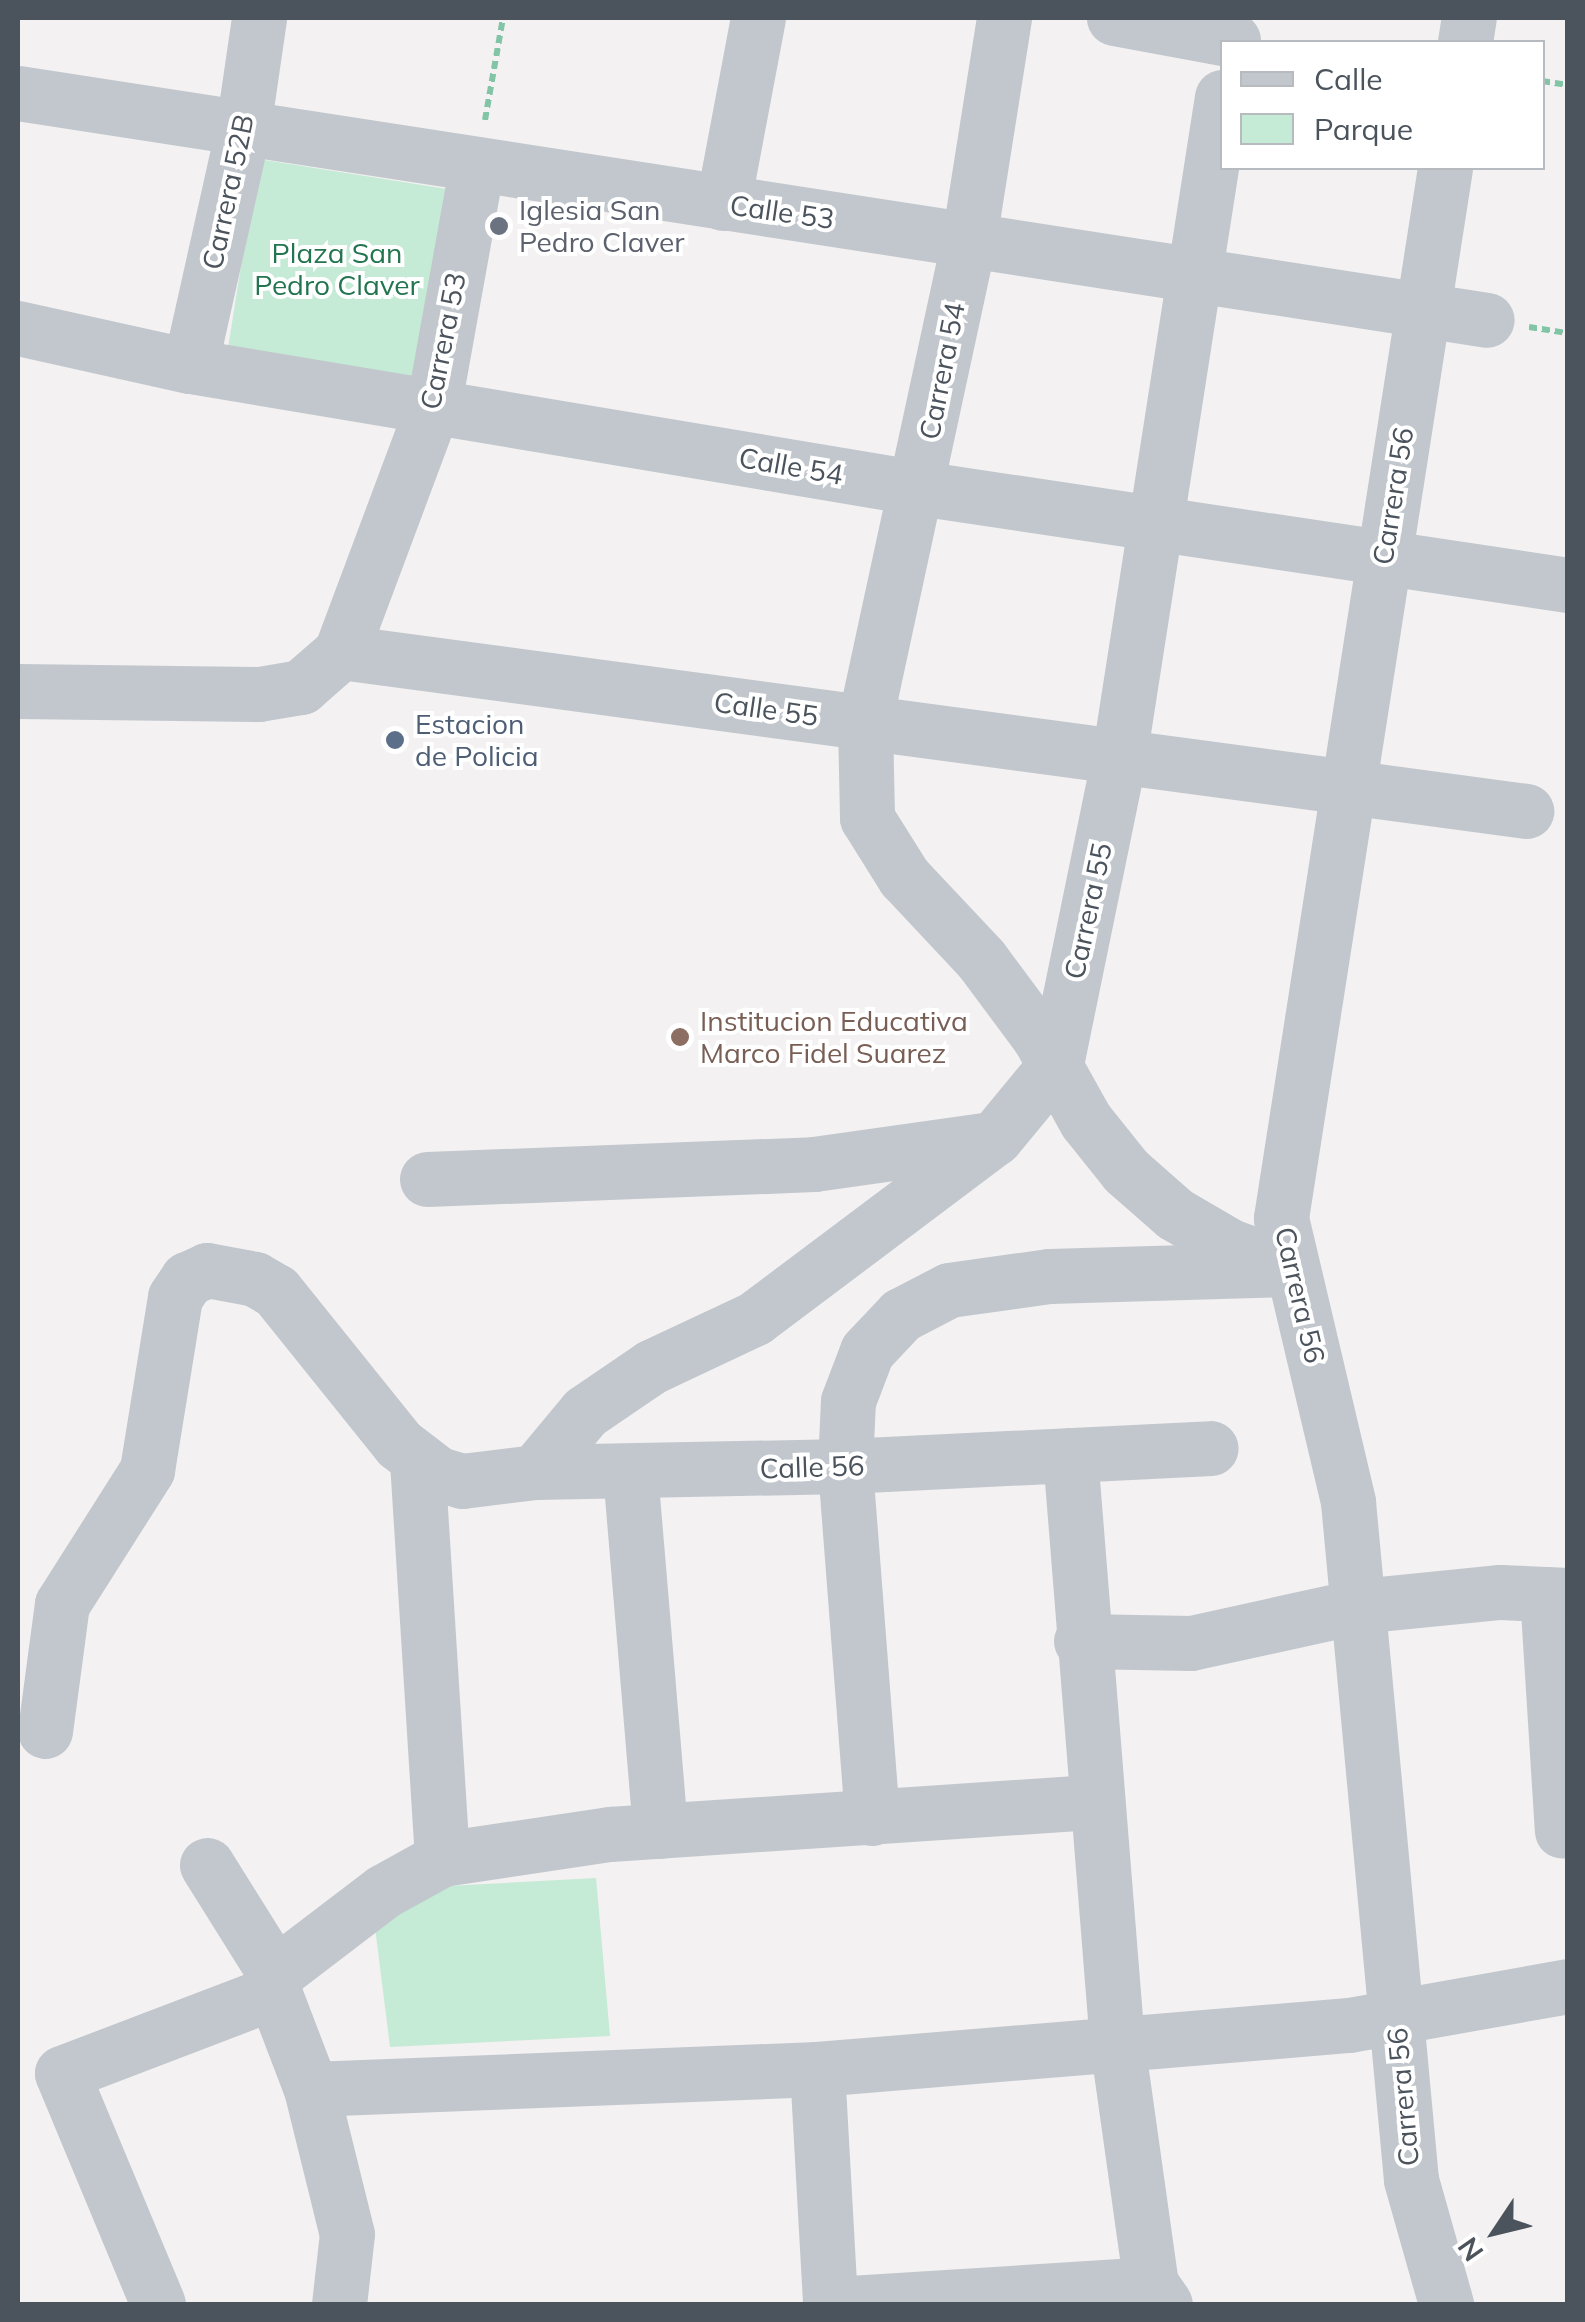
<!DOCTYPE html>
<html>
<head>
<meta charset="utf-8">
<style>
	body { margin:0 }
	#map { position:relative; width:1585px; height:2322px; overflow:hidden; background:#f3f1f1; font-family:Mulish,sans-serif }
	div>[style] { position:absolute }
	[style*='--x'] { left:calc(var(--x)*1px); top:calc(var(--y)*1px); width:calc(var(--w)*1px); rotate:calc(var(--a)*1deg) }
	.green>* { inset:0; background:#c5ead5; transform-origin:0 0 }
	.path>* { height:6px; margin-top:-3px; transform-origin:0; background:repeating-linear-gradient(90deg,#81c4a6 0 8px,transparent 0 13px) }
	.minor>* { height:55px; margin:-27.5px; padding:0 27.5px; transform-origin:27.5px; border-radius:27.5px; background:#c1c7cd }
	.dots>* { width:28px; height:28px; translate:-50% -50%; box-sizing:border-box; border:5px solid #fff; border-radius:50% }
	span { translate:-50% -50%; white-space:nowrap; text-align:center; line-height:1.15; -webkit-text-stroke:8px #fff; paint-order:stroke }
	.street-label { font-size:28px; color:#4b535c }
	.worship-label { font-size:28px; color:#5b616d }
	.left { translate:0 -50%; text-align:left }
	.park-label { font-size:28px; color:#237550 }
	.service-label { font-size:28px; color:#4e5e75 }
	.education-label { font-size:28px; color:#785e54 }
	.frame { position:absolute; inset:0; border:20px solid #4b535c; pointer-events:none }
	.legend { position:absolute; left:1220px; top:40px; width:325px; height:130px; box-sizing:border-box; background:#fff; border:2px solid #b7babe; margin:0; padding:12px 18px; list-style:none; font-size:30px; color:#4b535c }
	.legend li { display:flex; align-items:center; gap:20px; height:50px }
	.legend b { width:50px; border:2px solid #b7babe }
	.north { position:absolute; left:1445px; top:2182px; width:100px; height:100px; -webkit-text-stroke:8px #fff; paint-order:stroke; rotate:235deg; font-size:28px; font-weight:700; line-height:40px; text-align:center; color:#4b535c }
	.north::after { content:''; display:block; margin:auto; width:35px; height:45px; background:#4b535c; clip-path:polygon(50% 0,100% 100%,50% 72%,0 100%) }
</style>
</head>
<body>
<div id="map">
	<div class="green">
		<i style="left:258px;top:159px;width:201px;height:193px;rotate:9deg"></i>
		<i style="clip-path:polygon(596px 1878px,610px 2036px,390px 2047px,375px 1927px,448px 1886px)"></i>
	</div>
	<div class="path">
		<i style="--x:1542;--y:81;--w:26;--a:9"></i>
		<i style="--x:485;--y:120;--w:104;--a:-80"></i>
		<i style="--x:1529;--y:327;--w:39;--a:9"></i>
	</div>
	<div class="minor">
		<i style="--x:1004;--y:18;--w:224;--a:99"></i>
		<i style="--x:969;--y:239;--w:494;--a:102.2"></i>
		<i style="--x:865;--y:722;--w:96;--a:88.8"></i>
		<i style="--x:867;--y:818;--w:70;--a:57.9"></i>
		<i style="--x:904;--y:877;--w:112;--a:46.8"></i>
		<i style="--x:981;--y:959;--w:97;--a:53.4"></i>
		<i style="--x:1039;--y:1037;--w:96;--a:60.8"></i>
		<i style="--x:1086;--y:1121;--w:64;--a:51.3"></i>
		<i style="--x:1126;--y:1171;--w:65;--a:41.3"></i>
		<i style="--x:1175;--y:1214;--w:64;--a:30.2"></i>
		<i style="--x:1230;--y:1246;--w:65;--a:19.8"></i>
		<i style="--x:1114;--y:18;--w:121;--a:10.5"></i>
		<i style="--x:1465;--y:42;--w:24;--a:-81"></i>
		<i style="--x:18;--y:93;--w:1486;--a:8.78"></i>
		<i style="--x:1445;--y:168;--w:1063;--a:98.88"></i>
		<i style="--x:1281;--y:1218;--w:292;--a:76.7"></i>
		<i style="--x:1348;--y:1502;--w:681;--a:84.69"></i>
		<i style="--x:1411;--y:2180;--w:129;--a:74.2"></i>
		<i style="--x:723;--y:203;--w:188;--a:-79.3"></i>
		<i style="--x:18;--y:328;--w:176;--a:12.5"></i>
		<i style="--x:190;--y:366;--w:739;--a:9.5"></i>
		<i style="--x:919;--y:488;--w:656;--a:8.5"></i>
		<i style="--x:190;--y:366;--w:244;--a:-77.4"></i>
		<i style="--x:243;--y:128;--w:111;--a:-81.7"></i>
		<i style="--x:341;--y:652;--w:266;--a:-69.5"></i>
		<i style="--x:434;--y:403;--w:242;--a:-79.8"></i>
		<i style="--x:18;--y:691;--w:241;--a:0.7"></i>
		<i style="--x:259;--y:694;--w:43;--a:-9.5"></i>
		<i style="--x:301;--y:687;--w:53;--a:-41.2"></i>
		<i style="--x:341;--y:652;--w:1196;--a:7.64"></i>
		<i style="--x:427;--y:1179;--w:387;--a:-2.2"></i>
		<i style="--x:814;--y:1164;--w:179;--a:-8"></i>
		<i style="--x:1070;--y:1455;--w:590;--a:85.43"></i>
		<i style="--x:1117;--y:2043;--w:243;--a:82"></i>
		<i style="--x:1151;--y:2284;--w:24;--a:55"></i>
		<i style="--x:417;--y:1461;--w:399;--a:86.4"></i>
		<i style="--x:535;--y:1472;--w:78;--a:-50.2"></i>
		<i style="--x:585;--y:1412;--w:80;--a:-34.3"></i>
		<i style="--x:651;--y:1367;--w:115;--a:-25.2"></i>
		<i style="--x:755;--y:1318;--w:300;--a:-36.9"></i>
		<i style="--x:995;--y:1138;--w:96;--a:-50.5"></i>
		<i style="--x:1056;--y:1064;--w:313;--a:-78.4"></i>
		<i style="--x:1119;--y:757;--w:668;--a:-81.13"></i>
		<i style="--x:630;--y:1472;--w:360;--a:85.2"></i>
		<i style="--x:1547;--y:1594;--w:237;--a:86.4"></i>
		<i style="--x:1081;--y:1641;--w:110;--a:1"></i>
		<i style="--x:1191;--y:1643;--w:172;--a:-12.4"></i>
		<i style="--x:1359;--y:1606;--w:142;--a:-5.7"></i>
		<i style="--x:1500;--y:1592;--w:68;--a:2.5"></i>
		<i style="--x:45;--y:1731;--w:128;--a:-82.4"></i>
		<i style="--x:62;--y:1604;--w:159;--a:-57.6"></i>
		<i style="--x:147;--y:1470;--w:175;--a:-80.8"></i>
		<i style="--x:175;--y:1297;--w:22;--a:-56"></i>
		<i style="--x:187;--y:1279;--w:22;--a:-24"></i>
		<i style="--x:207;--y:1270;--w:49;--a:10.6"></i>
		<i style="--x:255;--y:1279;--w:24;--a:30"></i>
		<i style="--x:276;--y:1291;--w:196;--a:51.2"></i>
		<i style="--x:399;--y:1444;--w:49;--a:37.6"></i>
		<i style="--x:438;--y:1474;--w:25;--a:16"></i>
		<i style="--x:462;--y:1481;--w:74;--a:-7"></i>
		<i style="--x:535;--y:1472;--w:310;--a:-1.1"></i>
		<i style="--x:845;--y:1466;--w:366;--a:-2.8"></i>
		<i style="--x:872;--y:1818;--w:353;--a:-94.4"></i>
		<i style="--x:845;--y:1466;--w:65;--a:-87.4"></i>
		<i style="--x:848;--y:1401;--w:53;--a:-69.2"></i>
		<i style="--x:867;--y:1351;--w:50;--a:-46.6"></i>
		<i style="--x:901;--y:1315;--w:54;--a:-27.5"></i>
		<i style="--x:949;--y:1290;--w:101;--a:-8"></i>
		<i style="--x:1049;--y:1276;--w:230;--a:-1.7"></i>
		<i style="--x:207;--y:1865;--w:128;--a:58"></i>
		<i style="--x:275;--y:1974;--w:18;--a:93"></i>
		<i style="--x:274;--y:1992;--w:104;--a:69.1"></i>
		<i style="--x:311;--y:2089;--w:149;--a:76.1"></i>
		<i style="--x:347;--y:2234;--w:70;--a:96.5"></i>
		<i style="--x:275;--y:1974;--w:137;--a:-37.3"></i>
		<i style="--x:384;--y:1891;--w:66;--a:-28.9"></i>
		<i style="--x:442;--y:1859;--w:170;--a:-8.5"></i>
		<i style="--x:610;--y:1834;--w:486;--a:-3.8"></i>
		<i style="--x:817;--y:2069;--w:235;--a:86.8"></i>
		<i style="--x:311;--y:2089;--w:506;--a:-2.26"></i>
		<i style="--x:817;--y:2069;--w:534;--a:-4.73"></i>
		<i style="--x:1349;--y:2025;--w:222;--a:-10.1"></i>
		<i style="--x:158;--y:2304;--w:250;--a:-112.6"></i>
		<i style="--x:62;--y:2073;--w:227;--a:-20.9"></i>
		<i style="--x:834;--y:2304;--w:318;--a:-3.6"></i>
	</div>
	<div class="dots">
		<i style="left:499px;top:226px;background:#6b7280"></i>
		<i style="left:395px;top:740px;background:#5c6f8a"></i>
		<i style="left:680px;top:1037px;background:#8d6e63"></i>
	</div>
	<div class="street-label">
		<span style="left:228px;top:192px;rotate:-78deg">Carrera 52B</span>
		<span style="left:782px;top:212px;rotate:8deg">Calle 53</span>
		<span style="left:443px;top:341px;rotate:-79deg">Carrera 53</span>
		<span style="left:942px;top:371px;rotate:-79deg">Carrera 54</span>
		<span style="left:791px;top:466px;rotate:10deg">Calle 54</span>
		<span style="left:1393px;top:496px;rotate:-81deg">Carrera 56</span>
		<span style="left:766px;top:709px;rotate:8deg">Calle 55</span>
		<span style="left:1088px;top:911px;rotate:-78deg">Carrera 55</span>
		<span style="left:1300px;top:1295px;rotate:77deg">Carrera 56</span>
		<span style="left:812px;top:1467px;rotate:-2deg">Calle 56</span>
		<span style="left:1403px;top:2097px;rotate:-95deg">Carrera 56</span>
	</div>
	<div class="worship-label">
		<span class="left" style="left:519px;top:226px">Iglesia San<br>Pedro Claver</span>
	</div>
	<div class="park-label">
		<span style="left:337px;top:269px">Plaza San<br>Pedro Claver</span>
	</div>
	<div class="service-label">
		<span class="left" style="left:415px;top:740px">Estacion<br>de Policia</span>
	</div>
	<div class="education-label">
		<span class="left" style="left:700px;top:1037px">Institucion Educativa<br>Marco Fidel Suarez</span>
	</div>
	<div class="frame"></div>
	<ul class="legend">
	<li><b style="height:12px;background:#c1c7cd"></b>Calle</li>
	<li><b style="height:28px;background:#c5ead5"></b>Parque</li>
	</ul>
	<div class="north">N</div>
</div>
</body>
</html>
